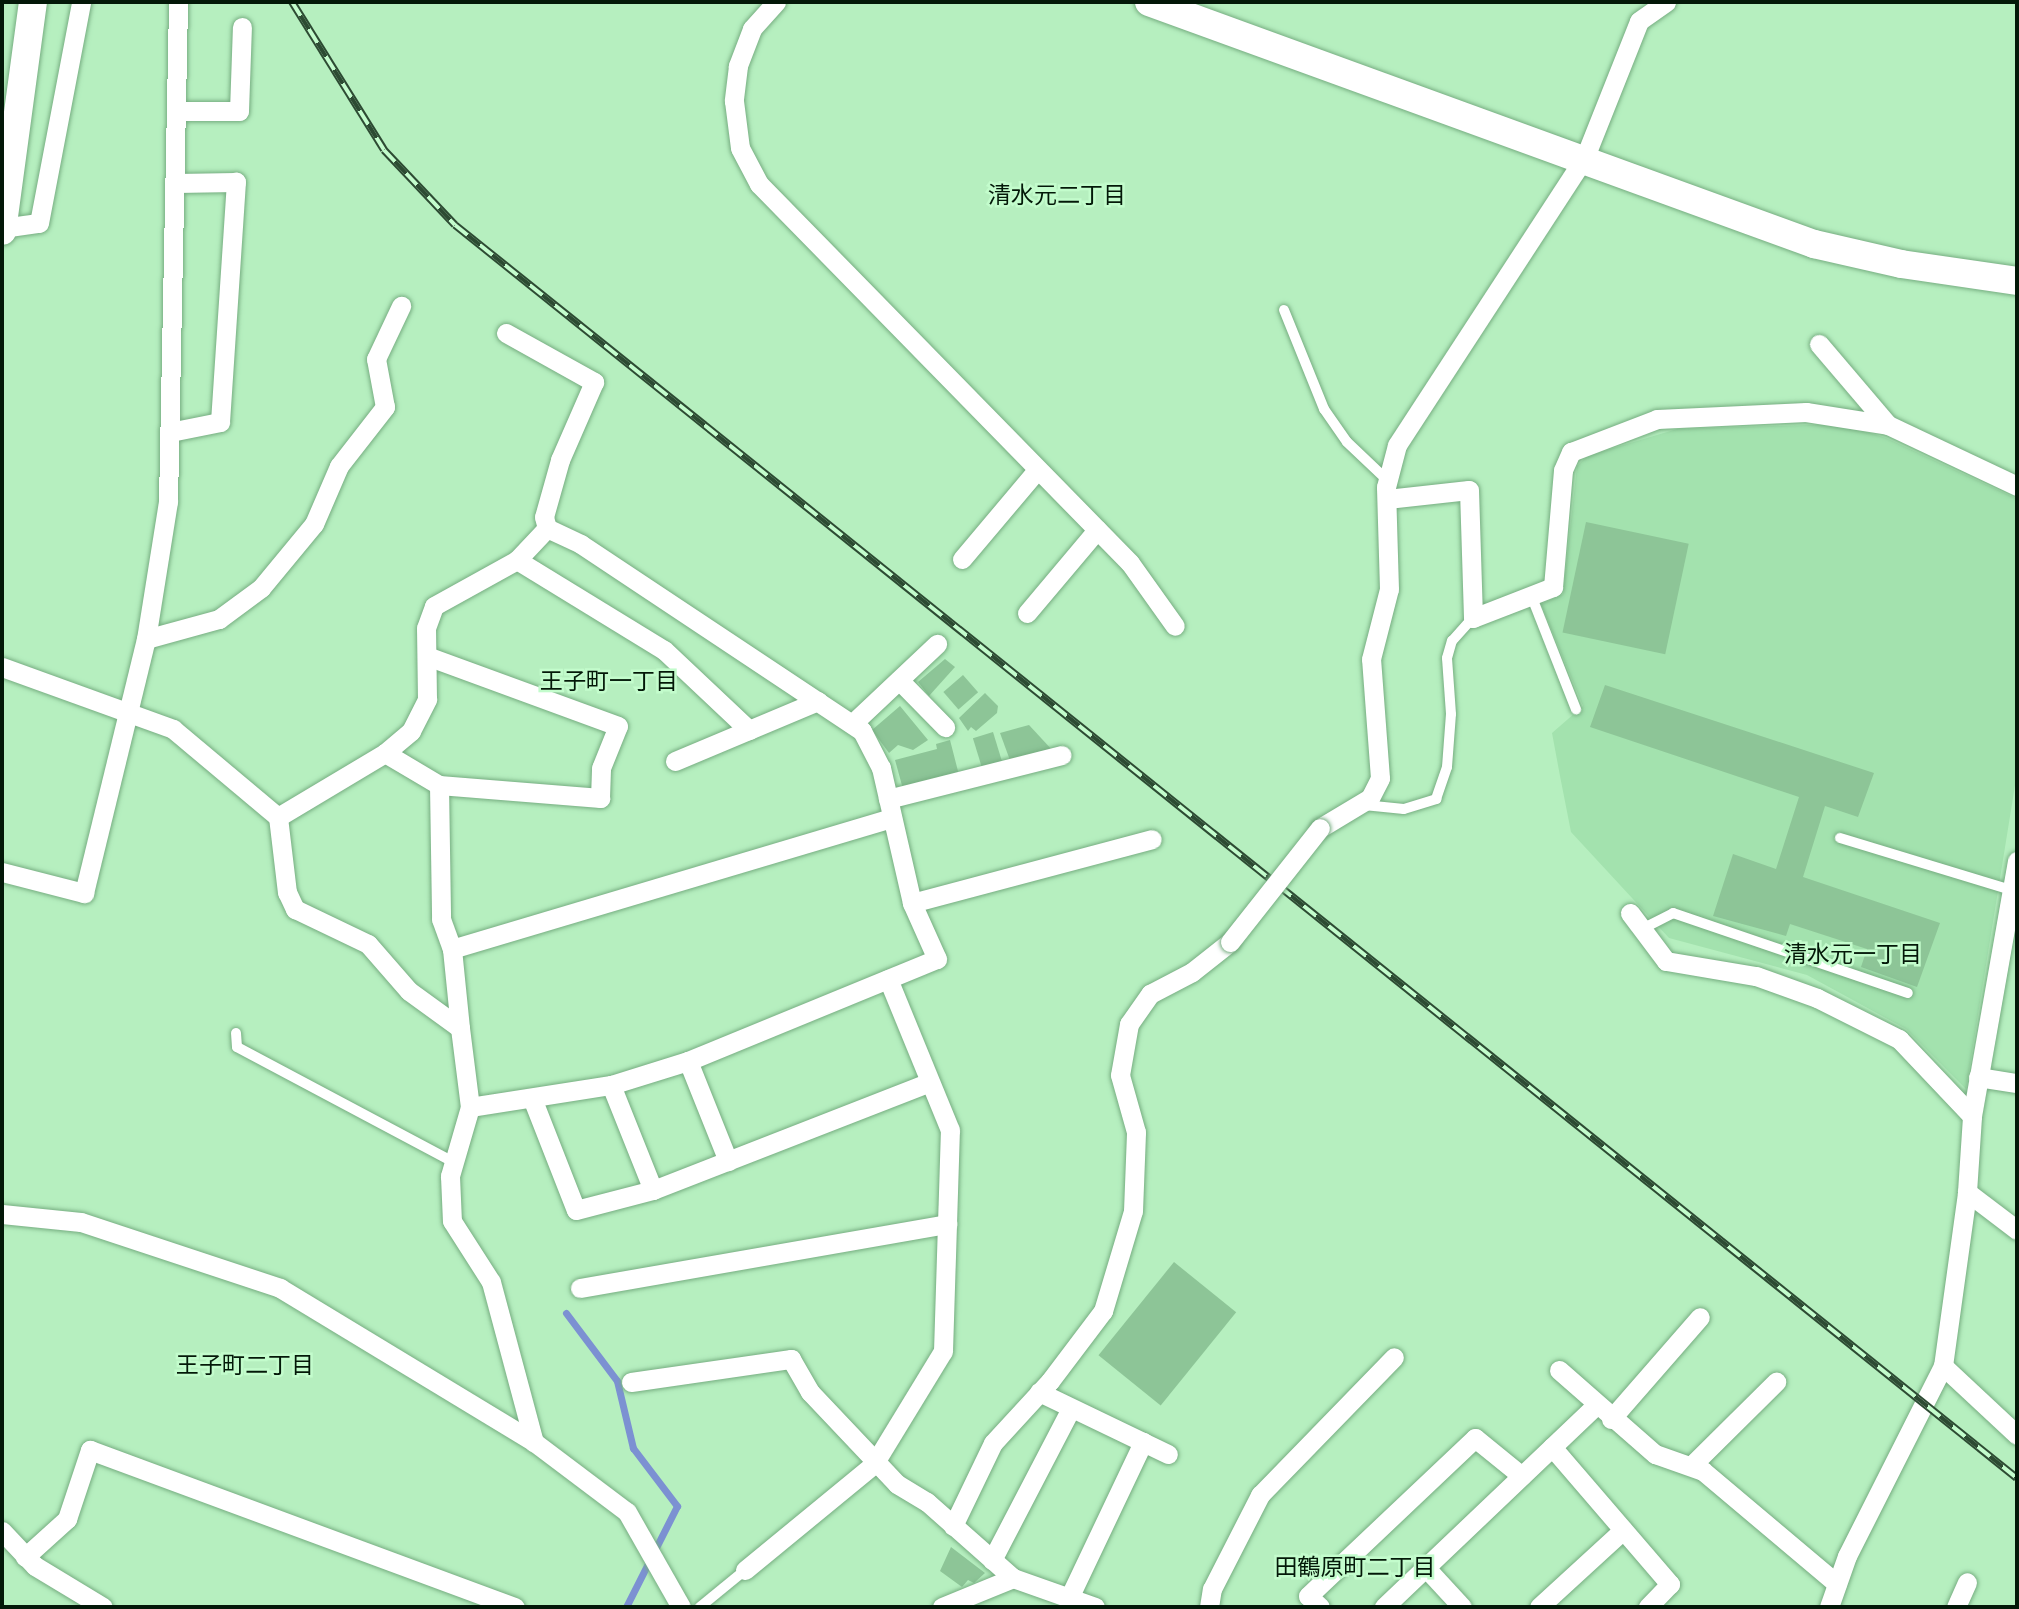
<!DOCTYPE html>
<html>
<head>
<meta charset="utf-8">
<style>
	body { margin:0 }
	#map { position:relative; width:2019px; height:1609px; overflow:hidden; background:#b6efbf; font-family:"DM Sans","Noto Sans JP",sans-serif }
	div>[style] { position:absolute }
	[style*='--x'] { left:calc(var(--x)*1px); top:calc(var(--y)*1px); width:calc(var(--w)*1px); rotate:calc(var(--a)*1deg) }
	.built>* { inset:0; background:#a3e2ae }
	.stream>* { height:7px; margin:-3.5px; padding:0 3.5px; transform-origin:3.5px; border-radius:3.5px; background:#7c91d2 }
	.building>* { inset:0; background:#8dc597; transform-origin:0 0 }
	.roads { filter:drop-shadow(0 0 2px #76ad81) drop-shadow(0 0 2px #76ad81) }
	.lane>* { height:10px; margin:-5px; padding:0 5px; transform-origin:5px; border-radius:5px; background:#fff }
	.street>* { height:19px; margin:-9.5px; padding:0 9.5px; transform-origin:9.5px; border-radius:9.5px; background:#fff }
	.secondary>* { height:28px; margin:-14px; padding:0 14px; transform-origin:14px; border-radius:14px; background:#fff }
	.rail>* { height:8px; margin-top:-4px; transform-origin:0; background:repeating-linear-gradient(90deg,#c3fccc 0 16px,#2d4b33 0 32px); box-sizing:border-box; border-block:2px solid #2d4b33 }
	.bridges { filter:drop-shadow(0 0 2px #76ad81) drop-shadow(0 0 2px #76ad81) }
	.street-bridge>* { height:19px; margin:-9.5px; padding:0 9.5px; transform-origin:9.5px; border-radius:9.5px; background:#fff }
	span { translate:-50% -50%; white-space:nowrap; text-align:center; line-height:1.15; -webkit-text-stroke:5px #c3fccc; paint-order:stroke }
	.neighbourhood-label { font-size:23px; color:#031808 }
	.frame { position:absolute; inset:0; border:4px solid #031808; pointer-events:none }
</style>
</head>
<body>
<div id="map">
	<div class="built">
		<i style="clip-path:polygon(1841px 424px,1886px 438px,2017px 499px,2017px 773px,1966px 1089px,1906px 1029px,1807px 975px,1669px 938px,1571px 832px,1560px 776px,1552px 733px,1583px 706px,1541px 604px,1563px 594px,1577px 466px,1587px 456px,1677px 429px)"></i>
	</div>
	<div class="stream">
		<i style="--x:566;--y:1313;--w:85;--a:53.1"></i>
		<i style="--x:617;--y:1381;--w:69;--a:76.6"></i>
		<i style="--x:633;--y:1448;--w:73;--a:52.8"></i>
		<i style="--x:677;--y:1506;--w:113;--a:116.8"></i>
	</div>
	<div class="building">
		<i style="left:1586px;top:522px;width:105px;height:113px;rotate:12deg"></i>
		<i style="clip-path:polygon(945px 659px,955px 667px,929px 696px,918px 682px)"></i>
		<i style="left:963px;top:675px;width:23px;height:26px;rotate:49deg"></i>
		<i style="clip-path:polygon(1605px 685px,1874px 773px,1858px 817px,1825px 806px,1803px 877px,1940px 923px,1917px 987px,1861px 967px,1867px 949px,1790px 924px,1786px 936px,1713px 916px,1733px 854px,1776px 869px,1799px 797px,1590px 727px)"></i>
		<i style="clip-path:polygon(985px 693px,998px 706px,997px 713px,976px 731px,971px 727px,968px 731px,959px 718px)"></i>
		<i style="clip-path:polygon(900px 706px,928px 740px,913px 750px,898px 745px,889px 753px,872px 730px)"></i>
		<i style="clip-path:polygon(1029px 725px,1054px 752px,1011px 763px,1000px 733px)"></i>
		<i style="left:993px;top:732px;width:34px;height:21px;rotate:73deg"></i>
		<i style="clip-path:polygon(950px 740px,959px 775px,903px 789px,895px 760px,937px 749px,936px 744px)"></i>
		<i style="left:1174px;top:1262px;width:80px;height:120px;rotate:39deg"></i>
		<i style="clip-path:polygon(951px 1547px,985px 1573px,974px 1583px,968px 1580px,962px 1587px,940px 1571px)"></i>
	</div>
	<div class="roads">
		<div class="lane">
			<i style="--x:1284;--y:310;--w:107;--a:68"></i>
			<i style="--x:1324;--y:409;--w:40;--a:55.1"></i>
			<i style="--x:1347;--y:442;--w:55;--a:43.5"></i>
			<i style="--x:1531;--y:595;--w:123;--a:68.5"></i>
			<i style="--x:1364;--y:805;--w:40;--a:5.7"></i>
			<i style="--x:1404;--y:809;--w:34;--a:-17"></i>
			<i style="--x:1436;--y:799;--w:34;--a:-71"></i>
			<i style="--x:1447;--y:767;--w:53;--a:-85.7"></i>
			<i style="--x:1451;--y:714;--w:56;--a:-94.1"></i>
			<i style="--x:1447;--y:658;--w:18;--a:-74"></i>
			<i style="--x:1452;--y:641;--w:31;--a:-48"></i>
			<i style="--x:1840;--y:838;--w:179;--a:16.9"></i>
			<i style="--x:1642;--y:929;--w:35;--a:-27"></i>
			<i style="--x:1673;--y:913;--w:248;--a:18.8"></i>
			<i style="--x:236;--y:1033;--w:14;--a:86"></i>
			<i style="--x:237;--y:1047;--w:245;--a:28"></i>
			<i style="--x:700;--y:1607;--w:58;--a:-39.4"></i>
		</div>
		<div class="street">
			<i style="--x:776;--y:2;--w:36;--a:132"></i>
			<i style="--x:752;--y:29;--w:40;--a:111"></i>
			<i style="--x:738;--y:66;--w:35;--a:97"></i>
			<i style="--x:734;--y:101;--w:47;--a:82.7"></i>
			<i style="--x:740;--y:148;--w:41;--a:62.2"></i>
			<i style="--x:759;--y:184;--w:530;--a:45.61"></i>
			<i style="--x:1130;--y:563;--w:77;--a:54.5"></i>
			<i style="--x:177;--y:111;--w:62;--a:0"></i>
			<i style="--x:239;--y:111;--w:84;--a:-88"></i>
			<i style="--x:2;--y:228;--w:37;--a:-8"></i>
			<i style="--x:39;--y:223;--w:225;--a:-79.2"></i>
			<i style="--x:506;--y:333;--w:101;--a:29.1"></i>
			<i style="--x:594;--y:382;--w:85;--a:113.6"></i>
			<i style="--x:560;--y:460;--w:59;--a:105.7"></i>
			<i style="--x:544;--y:517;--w:11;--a:75"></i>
			<i style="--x:1819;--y:344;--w:106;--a:49.6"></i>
			<i style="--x:170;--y:432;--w:51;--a:-11.3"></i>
			<i style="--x:220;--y:422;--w:241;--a:-86.2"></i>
			<i style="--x:236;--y:182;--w:60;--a:179"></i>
			<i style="--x:1387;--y:499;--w:82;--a:-6.3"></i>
			<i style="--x:1469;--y:490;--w:128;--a:88.2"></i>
			<i style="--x:1473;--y:618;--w:86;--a:-21.2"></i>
			<i style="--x:1553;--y:587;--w:117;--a:-85.1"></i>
			<i style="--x:1563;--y:470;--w:20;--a:-66"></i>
			<i style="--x:1571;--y:452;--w:92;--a:-21"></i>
			<i style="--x:1657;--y:419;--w:149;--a:-2.7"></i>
			<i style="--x:1806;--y:412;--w:83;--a:9"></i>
			<i style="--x:1888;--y:425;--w:143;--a:25.3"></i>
			<i style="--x:962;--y:559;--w:116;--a:-49.9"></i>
			<i style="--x:517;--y:560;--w:172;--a:31.5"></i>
			<i style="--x:664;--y:650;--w:117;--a:43.3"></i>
			<i style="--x:1027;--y:613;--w:109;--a:-49.9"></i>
			<i style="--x:146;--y:639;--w:76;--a:-15.3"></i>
			<i style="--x:219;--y:619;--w:52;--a:-36.4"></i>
			<i style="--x:261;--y:588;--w:83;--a:-50.4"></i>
			<i style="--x:314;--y:524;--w:63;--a:-66.7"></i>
			<i style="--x:339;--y:466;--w:75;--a:-52.1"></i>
			<i style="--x:385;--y:407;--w:49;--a:-100.6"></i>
			<i style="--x:376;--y:359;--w:59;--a:-64.7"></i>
			<i style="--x:2;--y:667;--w:182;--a:19.9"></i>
			<i style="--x:173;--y:729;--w:137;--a:40"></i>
			<i style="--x:278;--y:817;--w:76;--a:83.2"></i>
			<i style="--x:287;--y:892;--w:19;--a:65"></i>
			<i style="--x:295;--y:909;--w:81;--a:25.6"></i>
			<i style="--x:368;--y:944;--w:62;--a:48.9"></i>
			<i style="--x:409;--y:991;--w:63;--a:36"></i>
			<i style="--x:460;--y:1028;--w:80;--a:82.8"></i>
			<i style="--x:470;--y:1107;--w:72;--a:106.2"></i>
			<i style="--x:450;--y:1176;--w:45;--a:87.5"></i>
			<i style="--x:452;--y:1221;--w:72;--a:57.4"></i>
			<i style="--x:491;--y:1282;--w:166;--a:75"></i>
			<i style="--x:899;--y:680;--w:66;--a:45.6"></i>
			<i style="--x:852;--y:724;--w:117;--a:-43.3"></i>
			<i style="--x:385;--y:753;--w:63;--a:30.7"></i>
			<i style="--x:439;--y:785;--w:162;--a:4.6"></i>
			<i style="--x:600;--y:798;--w:30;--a:-88"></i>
			<i style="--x:601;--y:768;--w:45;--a:-68"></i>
			<i style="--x:618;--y:726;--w:201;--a:-159.9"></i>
			<i style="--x:675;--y:761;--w:155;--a:-22.8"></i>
			<i style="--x:439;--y:785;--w:134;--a:89.1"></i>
			<i style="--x:441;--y:919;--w:32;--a:70"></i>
			<i style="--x:452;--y:949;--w:79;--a:84.2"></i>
			<i style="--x:888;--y:799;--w:179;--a:-14.2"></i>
			<i style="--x:278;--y:817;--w:125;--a:-30.9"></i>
			<i style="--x:385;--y:753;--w:34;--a:-40"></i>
			<i style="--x:411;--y:731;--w:36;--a:-63"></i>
			<i style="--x:427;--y:699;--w:71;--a:-90.8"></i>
			<i style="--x:426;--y:628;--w:23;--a:-70"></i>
			<i style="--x:434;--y:606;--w:95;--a:-29"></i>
			<i style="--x:517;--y:560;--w:44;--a:-46.8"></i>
			<i style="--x:1320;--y:828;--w:58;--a:-31"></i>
			<i style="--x:1370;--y:798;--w:22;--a:-63"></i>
			<i style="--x:1380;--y:778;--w:119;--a:-94.3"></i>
			<i style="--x:1371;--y:659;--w:72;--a:-75.6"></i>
			<i style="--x:1389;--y:589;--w:102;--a:-91.7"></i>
			<i style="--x:1386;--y:487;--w:43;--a:-75.3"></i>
			<i style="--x:1397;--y:445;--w:344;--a:-56.9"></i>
			<i style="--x:1585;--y:157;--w:146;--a:-68.3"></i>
			<i style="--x:1639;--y:21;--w:33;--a:-35"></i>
			<i style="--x:2;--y:872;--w:85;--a:14.4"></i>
			<i style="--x:84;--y:893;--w:261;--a:-76.3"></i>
			<i style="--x:146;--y:639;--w:139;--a:-80.9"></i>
			<i style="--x:168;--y:502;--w:500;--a:-88.85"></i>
			<i style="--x:912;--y:903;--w:248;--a:-14.9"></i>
			<i style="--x:1630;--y:913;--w:60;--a:53.1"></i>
			<i style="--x:1666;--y:961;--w:91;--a:9.5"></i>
			<i style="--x:1756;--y:976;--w:65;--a:19.8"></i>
			<i style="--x:1817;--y:998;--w:92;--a:26.6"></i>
			<i style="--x:1899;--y:1039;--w:106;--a:46.5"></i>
			<i style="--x:452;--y:949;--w:459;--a:-16.6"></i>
			<i style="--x:688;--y:1061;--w:108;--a:68.2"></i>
			<i style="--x:1978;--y:1077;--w:39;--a:9"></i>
			<i style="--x:611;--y:1085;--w:113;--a:68.2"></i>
			<i style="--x:653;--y:1190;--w:297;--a:-21.3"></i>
			<i style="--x:532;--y:1098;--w:120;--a:68.6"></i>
			<i style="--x:576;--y:1210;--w:80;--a:-14.6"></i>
			<i style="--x:470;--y:1107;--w:143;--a:-8.9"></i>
			<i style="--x:611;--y:1085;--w:81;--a:-17.3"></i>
			<i style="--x:688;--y:1061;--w:269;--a:-22.3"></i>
			<i style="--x:937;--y:959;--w:61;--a:-114.1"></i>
			<i style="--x:912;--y:903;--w:139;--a:-102.9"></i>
			<i style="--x:881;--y:768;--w:42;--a:-117.2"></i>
			<i style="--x:862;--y:731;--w:338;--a:-146.4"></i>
			<i style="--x:581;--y:544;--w:38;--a:-155"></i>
			<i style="--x:1967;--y:1192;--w:63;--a:37.2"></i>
			<i style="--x:2;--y:1214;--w:79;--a:5.8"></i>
			<i style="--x:81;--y:1222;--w:210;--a:18.3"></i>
			<i style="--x:280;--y:1288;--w:297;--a:31.2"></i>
			<i style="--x:534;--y:1442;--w:116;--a:37"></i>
			<i style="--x:627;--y:1512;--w:109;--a:60.4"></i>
			<i style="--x:580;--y:1288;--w:373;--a:-9.9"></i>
			<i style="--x:1943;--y:1366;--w:101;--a:43"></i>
			<i style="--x:1559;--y:1370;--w:128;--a:41.2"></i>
			<i style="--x:1655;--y:1454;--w:51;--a:19.5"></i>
			<i style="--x:1703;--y:1471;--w:175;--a:40.1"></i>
			<i style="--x:631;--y:1382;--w:162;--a:-8.2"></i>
			<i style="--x:791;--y:1359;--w:38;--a:60"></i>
			<i style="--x:810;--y:1392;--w:127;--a:46.6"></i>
			<i style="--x:897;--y:1484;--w:35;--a:31"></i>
			<i style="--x:927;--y:1502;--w:115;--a:41.5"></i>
			<i style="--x:1013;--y:1578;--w:87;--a:19.5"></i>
			<i style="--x:1039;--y:1392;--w:143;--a:25.7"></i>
			<i style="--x:1611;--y:1419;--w:135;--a:-48.9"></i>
			<i style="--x:1552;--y:1447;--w:181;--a:49.3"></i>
			<i style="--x:1670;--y:1584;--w:32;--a:134"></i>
			<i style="--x:1691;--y:1466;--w:120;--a:-44.7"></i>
			<i style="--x:953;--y:1526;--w:92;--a:-64.3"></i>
			<i style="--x:993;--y:1443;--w:84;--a:-47.4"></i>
			<i style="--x:1050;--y:1381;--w:88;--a:-52.9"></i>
			<i style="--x:1103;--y:1311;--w:104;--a:-73.3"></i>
			<i style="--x:1133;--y:1211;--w:79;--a:-87.8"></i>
			<i style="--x:1136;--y:1132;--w:59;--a:-105.7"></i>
			<i style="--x:1120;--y:1075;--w:52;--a:-80"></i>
			<i style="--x:1129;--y:1024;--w:37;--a:-55"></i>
			<i style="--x:1150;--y:994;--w:47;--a:-27.6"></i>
			<i style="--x:1192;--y:972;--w:48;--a:-38.3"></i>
			<i style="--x:2;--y:1531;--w:48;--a:46.7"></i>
			<i style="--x:35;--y:1566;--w:79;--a:31.1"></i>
			<i style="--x:25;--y:1557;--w:57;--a:-42.1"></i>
			<i style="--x:67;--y:1519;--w:73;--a:-71.6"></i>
			<i style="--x:90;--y:1450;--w:453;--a:20.3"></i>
			<i style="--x:992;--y:1560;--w:171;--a:-62.5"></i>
			<i style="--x:1426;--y:1568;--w:53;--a:47.3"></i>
			<i style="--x:745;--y:1570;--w:167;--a:-39.4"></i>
			<i style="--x:874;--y:1464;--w:132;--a:-58.6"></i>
			<i style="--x:943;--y:1351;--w:221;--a:-88.2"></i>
			<i style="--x:950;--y:1130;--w:163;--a:-112.3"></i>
			<i style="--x:1069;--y:1598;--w:173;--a:-64.6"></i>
			<i style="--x:942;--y:1607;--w:77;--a:-22.2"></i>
			<i style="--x:1209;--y:1607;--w:18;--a:-81"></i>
			<i style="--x:1212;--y:1589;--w:106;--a:-62.9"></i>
			<i style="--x:1260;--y:1495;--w:192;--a:-45.8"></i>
			<i style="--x:1320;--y:1607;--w:16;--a:-137"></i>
			<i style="--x:1308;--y:1596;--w:230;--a:-43.4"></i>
			<i style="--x:1475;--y:1438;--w:60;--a:39"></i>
			<i style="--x:1384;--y:1607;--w:291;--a:-43.6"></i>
			<i style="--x:1539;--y:1607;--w:114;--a:-42.5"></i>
			<i style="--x:1829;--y:1607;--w:54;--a:-70.6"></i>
			<i style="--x:1847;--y:1556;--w:213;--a:-63.2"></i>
			<i style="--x:1943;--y:1366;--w:176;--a:-82.1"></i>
			<i style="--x:1967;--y:1192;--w:76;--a:-86.2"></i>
			<i style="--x:1972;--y:1116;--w:259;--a:-80"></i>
			<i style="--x:1956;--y:1607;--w:27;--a:-66"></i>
		</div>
		<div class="secondary">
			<i style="--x:1149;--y:2;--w:708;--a:20"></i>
			<i style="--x:1814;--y:244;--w:89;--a:12.9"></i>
			<i style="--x:1901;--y:264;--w:117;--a:8.3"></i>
			<i style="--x:2;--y:231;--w:231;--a:-82.3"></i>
		</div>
	</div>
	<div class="rail">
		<i style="--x:292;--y:2;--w:174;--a:58.1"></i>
		<i style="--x:384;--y:150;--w:103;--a:46.6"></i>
		<i style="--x:455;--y:225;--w:2002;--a:38.74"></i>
	</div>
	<div class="bridges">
		<div class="street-bridge">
			<i style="--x:1230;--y:942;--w:145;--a:-51.7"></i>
		</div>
	</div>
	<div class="neighbourhood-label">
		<span style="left:1057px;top:195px">清水元二丁目</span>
		<span style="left:609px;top:681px">王子町一丁目</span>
		<span style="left:1853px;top:954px">清水元一丁目</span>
		<span style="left:245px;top:1365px">王子町二丁目</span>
		<span style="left:1355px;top:1567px">田鶴原町二丁目</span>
	</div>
	<div class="frame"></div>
</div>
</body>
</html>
